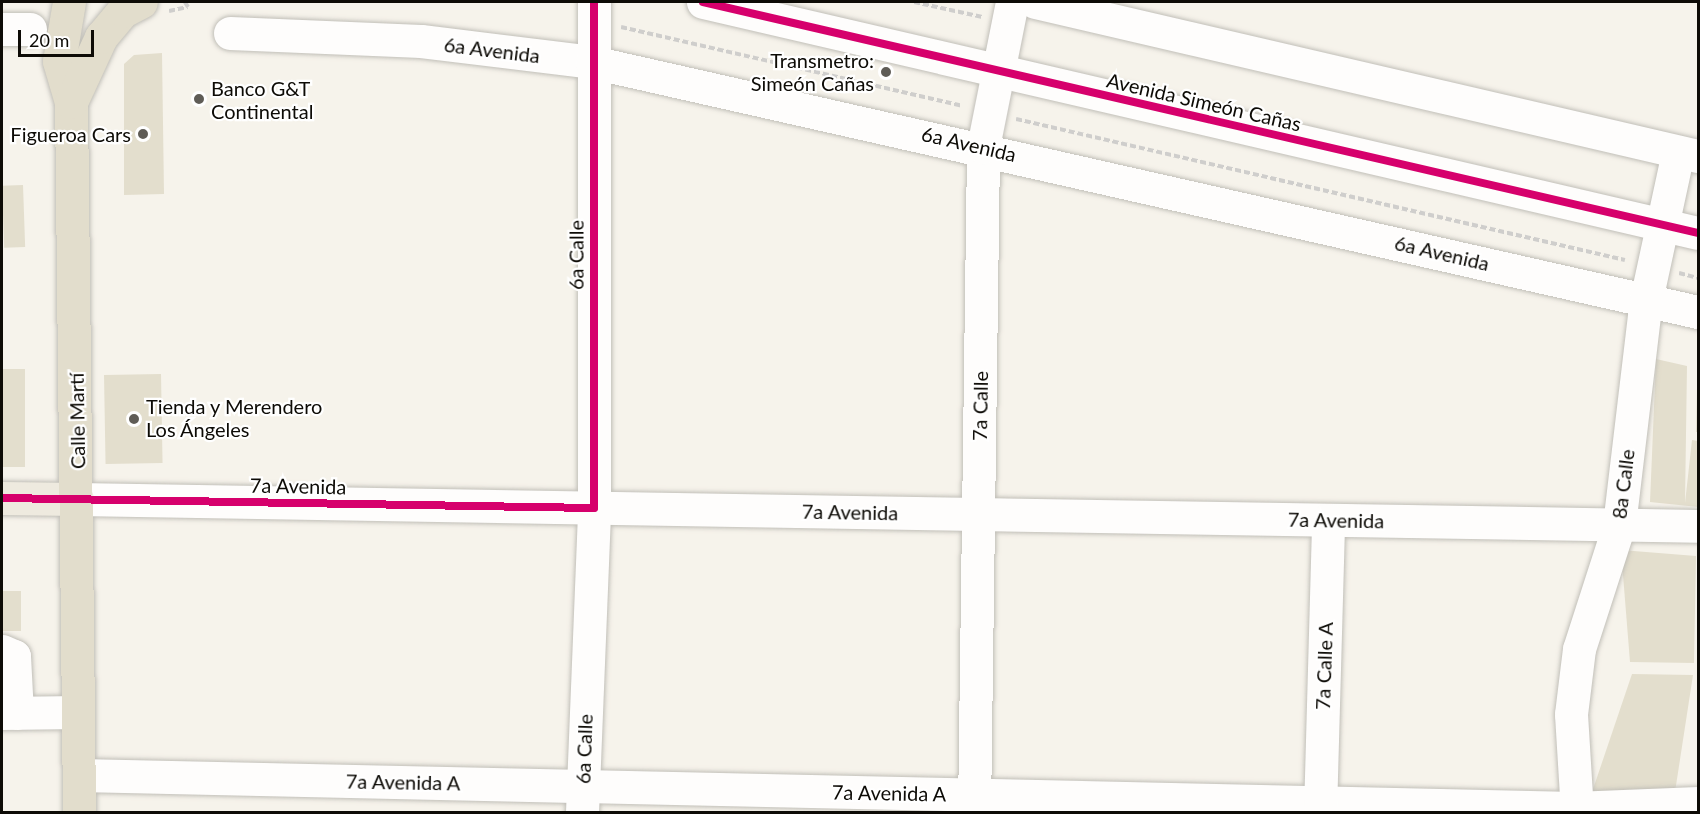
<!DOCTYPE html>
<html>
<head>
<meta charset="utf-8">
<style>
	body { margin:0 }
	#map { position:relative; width:1700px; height:814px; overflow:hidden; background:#f6f3eb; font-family:Lato,sans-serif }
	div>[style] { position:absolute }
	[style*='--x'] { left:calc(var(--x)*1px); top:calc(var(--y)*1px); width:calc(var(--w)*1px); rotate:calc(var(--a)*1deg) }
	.building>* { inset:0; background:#e3decd; transform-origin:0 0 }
	.path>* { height:4px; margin-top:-2px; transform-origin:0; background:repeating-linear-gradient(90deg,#cfcecc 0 6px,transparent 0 9px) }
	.roads { filter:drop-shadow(0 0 2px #c1bfb8) drop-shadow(0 0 2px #c1bfb8) }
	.minor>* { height:33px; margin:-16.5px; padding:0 16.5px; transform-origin:16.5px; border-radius:16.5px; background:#fefdfc }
	.major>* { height:33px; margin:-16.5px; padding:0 16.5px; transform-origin:16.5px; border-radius:16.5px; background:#eeeadf }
	.highway>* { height:33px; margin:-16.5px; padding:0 16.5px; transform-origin:16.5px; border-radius:16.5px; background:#e2ddcc }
	.cycleway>* { height:8px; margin:-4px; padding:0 4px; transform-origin:4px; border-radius:4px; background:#d6006c }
	.dots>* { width:16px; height:16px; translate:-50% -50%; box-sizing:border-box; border:3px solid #fff; border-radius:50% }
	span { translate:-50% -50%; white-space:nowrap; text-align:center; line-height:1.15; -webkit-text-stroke:4.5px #fff; paint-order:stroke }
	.street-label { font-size:20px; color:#0d0b06 }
	.poi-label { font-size:20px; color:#0d0b06 }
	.right { translate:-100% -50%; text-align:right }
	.left { translate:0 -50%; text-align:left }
	.frame { position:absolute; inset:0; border:3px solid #0d0b06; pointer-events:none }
	.scale { position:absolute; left:18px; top:30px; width:76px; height:27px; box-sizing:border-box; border:3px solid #0d0b06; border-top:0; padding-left:8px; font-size:18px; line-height:21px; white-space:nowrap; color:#0d0b06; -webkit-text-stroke:4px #fff; paint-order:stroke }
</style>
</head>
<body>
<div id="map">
	<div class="building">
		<i style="clip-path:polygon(162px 53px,164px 194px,124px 195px,124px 64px,134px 55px)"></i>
		<i style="left:23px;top:185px;width:62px;height:21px;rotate:88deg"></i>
		<i style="clip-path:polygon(1656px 359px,1687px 366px,1685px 503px,1692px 440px,1698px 441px,1698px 507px,1650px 502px)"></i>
		<i style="left:2px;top:369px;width:23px;height:98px"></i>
		<i style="left:161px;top:374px;width:89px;height:57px;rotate:89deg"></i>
		<i style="clip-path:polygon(1697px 388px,1698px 388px,1698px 432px,1696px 432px)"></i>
		<i style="clip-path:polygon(1621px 550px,1696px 556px,1694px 663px,1630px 662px)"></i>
		<i style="left:2px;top:591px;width:19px;height:40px"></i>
		<i style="clip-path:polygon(1632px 674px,1693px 675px,1675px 792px,1591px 795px)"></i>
	</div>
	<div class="path">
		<i style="--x:914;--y:2;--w:70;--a:12.4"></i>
		<i style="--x:169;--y:11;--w:19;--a:-12"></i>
		<i style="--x:188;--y:7;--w:6;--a:-121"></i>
		<i style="--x:621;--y:27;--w:350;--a:13"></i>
		<i style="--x:1016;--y:119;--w:625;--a:13.04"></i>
		<i style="--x:1679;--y:273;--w:20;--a:15"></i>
	</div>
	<div class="roads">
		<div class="minor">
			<i style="--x:703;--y:2;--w:1021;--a:13.07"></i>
			<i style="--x:1035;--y:2;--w:681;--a:13.08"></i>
			<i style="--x:2;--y:29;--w:28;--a:0"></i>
			<i style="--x:230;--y:33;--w:191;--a:2.4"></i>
			<i style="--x:421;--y:41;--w:172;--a:7"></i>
			<i style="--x:592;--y:62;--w:1134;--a:12.74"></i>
			<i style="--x:77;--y:499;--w:1621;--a:0.95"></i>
			<i style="--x:2;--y:651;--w:13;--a:23"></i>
			<i style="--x:14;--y:656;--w:57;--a:87"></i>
			<i style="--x:2;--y:713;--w:76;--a:-0.8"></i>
			<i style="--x:79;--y:775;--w:1496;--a:1.26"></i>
			<i style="--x:1575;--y:808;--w:123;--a:-2.3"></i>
			<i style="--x:582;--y:812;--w:304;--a:-87.7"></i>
			<i style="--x:594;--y:508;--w:506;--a:-90"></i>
			<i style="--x:974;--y:812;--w:665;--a:-89.22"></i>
			<i style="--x:983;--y:147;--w:148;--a:-78.7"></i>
			<i style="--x:1320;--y:812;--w:292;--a:-88.4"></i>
			<i style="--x:1577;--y:812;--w:98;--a:-93.5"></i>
			<i style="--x:1571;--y:714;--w:65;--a:-83"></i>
			<i style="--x:1579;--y:649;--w:130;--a:-72.1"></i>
			<i style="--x:1619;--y:525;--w:227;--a:-83.2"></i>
			<i style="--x:1646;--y:300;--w:151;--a:-77.8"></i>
		</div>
		<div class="major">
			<i style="--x:2;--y:498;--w:75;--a:0.8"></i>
		</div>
		<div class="highway">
			<i style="--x:69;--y:2;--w:60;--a:99.6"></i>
			<i style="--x:59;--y:61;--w:43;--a:73.7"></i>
			<i style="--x:71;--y:102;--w:710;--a:89.35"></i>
			<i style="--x:71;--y:102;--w:72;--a:-65.2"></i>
			<i style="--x:101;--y:37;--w:34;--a:-50"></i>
			<i style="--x:123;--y:11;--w:20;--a:-27"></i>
		</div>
	</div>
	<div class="cycleway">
		<i style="--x:703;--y:2;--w:1021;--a:13.07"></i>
		<i style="--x:2;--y:498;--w:592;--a:0.97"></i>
		<i style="--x:594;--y:508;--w:506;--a:-90"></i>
	</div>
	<div class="dots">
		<i style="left:886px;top:72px;background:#5f5c56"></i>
		<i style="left:199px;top:99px;background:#5f5c56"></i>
		<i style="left:143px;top:134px;background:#5f5c56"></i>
		<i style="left:134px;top:419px;background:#5f5c56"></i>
	</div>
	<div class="street-label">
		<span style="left:492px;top:50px;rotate:7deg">6a Avenida</span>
		<span style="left:1204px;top:102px;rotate:13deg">Avenida Simeón Cañas</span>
		<span style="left:969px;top:144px;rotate:13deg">6a Avenida</span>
		<span style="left:1442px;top:253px;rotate:13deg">6a Avenida</span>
		<span style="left:576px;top:255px;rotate:-90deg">6a Calle</span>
		<span style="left:980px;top:406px;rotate:-89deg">7a Calle</span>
		<span style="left:77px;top:421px;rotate:-91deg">Calle Martí</span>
		<span style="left:1623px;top:484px;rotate:-83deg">8a Calle</span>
		<span style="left:298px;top:486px;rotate:1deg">7a Avenida</span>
		<span style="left:850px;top:512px;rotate:1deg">7a Avenida</span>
		<span style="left:1336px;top:520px;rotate:1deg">7a Avenida</span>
		<span style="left:1324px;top:666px;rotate:-88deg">7a Calle A</span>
		<span style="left:584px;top:749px;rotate:-88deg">6a Calle</span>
		<span style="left:403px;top:782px;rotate:1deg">7a Avenida A</span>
		<span style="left:889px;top:793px;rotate:1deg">7a Avenida A</span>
	</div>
	<div class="poi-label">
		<span class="right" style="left:874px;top:72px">Transmetro:<br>Simeón Cañas</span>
		<span class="left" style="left:211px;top:100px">Banco G&amp;T<br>Continental</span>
		<span class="right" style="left:131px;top:134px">Figueroa Cars</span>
		<span class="left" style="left:146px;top:418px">Tienda y Merendero<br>Los Ángeles</span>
	</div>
	<div class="frame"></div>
	<div class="scale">20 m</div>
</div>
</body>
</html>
